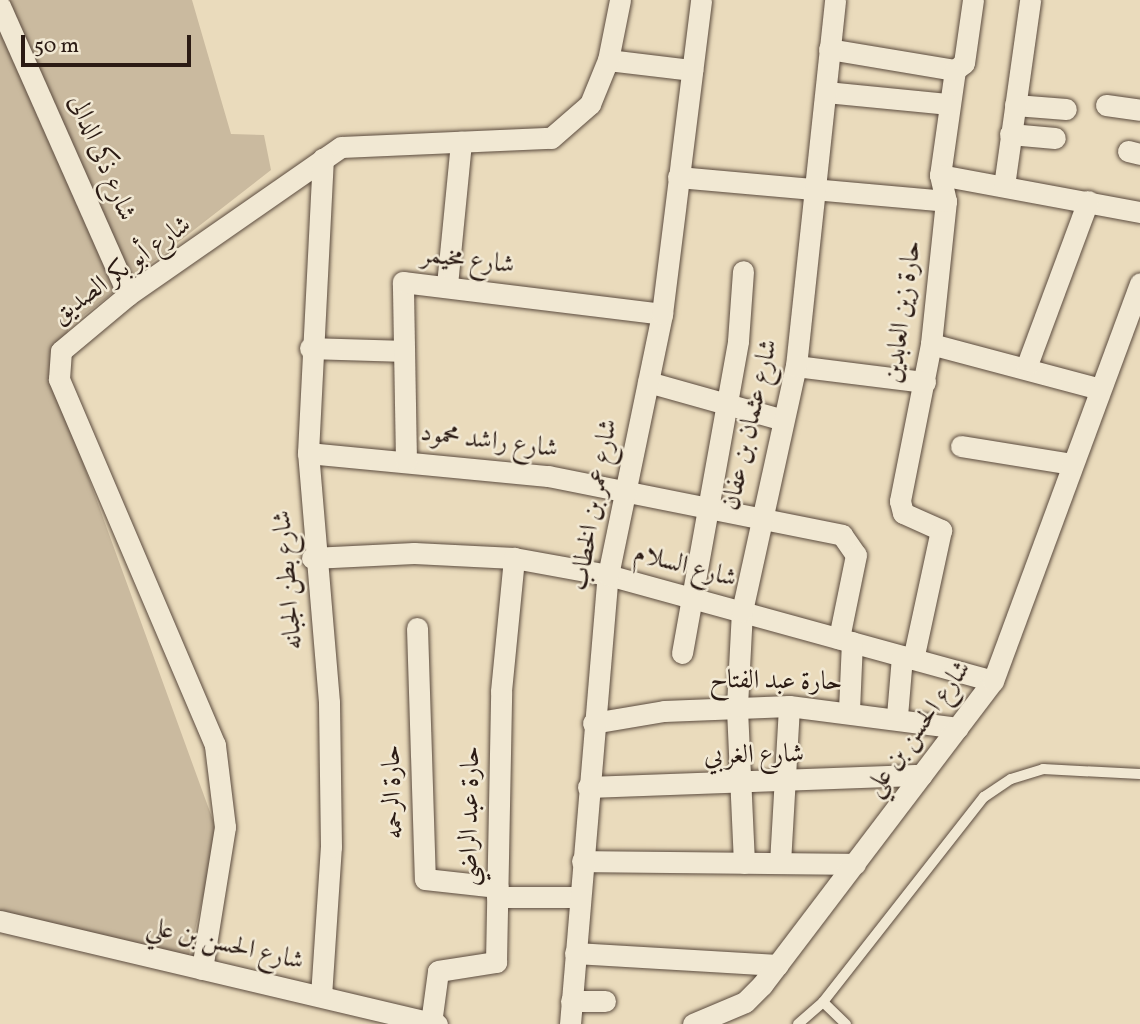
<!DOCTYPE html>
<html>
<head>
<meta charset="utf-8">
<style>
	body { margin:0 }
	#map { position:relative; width:1140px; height:1024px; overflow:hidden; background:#eadbbc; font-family:Vollkorn,Amiri,serif }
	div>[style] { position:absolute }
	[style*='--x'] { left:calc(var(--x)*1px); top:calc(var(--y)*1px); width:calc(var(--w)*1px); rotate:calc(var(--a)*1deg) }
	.green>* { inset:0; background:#caba9f }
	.roads { filter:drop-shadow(0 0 2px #5b4b3e) drop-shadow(0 0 2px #5b4b3e) }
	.lane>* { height:10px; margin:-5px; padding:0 5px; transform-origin:5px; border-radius:5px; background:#f1e8d3 }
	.street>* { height:21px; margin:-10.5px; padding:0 10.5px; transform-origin:10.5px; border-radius:10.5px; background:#f1e8d3 }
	span { translate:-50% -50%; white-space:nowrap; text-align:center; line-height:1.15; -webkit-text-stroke:5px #f1e8d3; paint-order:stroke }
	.street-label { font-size:26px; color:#2b1b14 }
	.scale { position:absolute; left:21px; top:35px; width:170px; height:32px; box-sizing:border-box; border:4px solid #2b1b14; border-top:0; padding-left:9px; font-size:21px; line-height:24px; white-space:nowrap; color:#2b1b14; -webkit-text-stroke:5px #f1e8d3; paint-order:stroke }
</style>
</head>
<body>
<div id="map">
	<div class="green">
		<i style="clip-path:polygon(0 0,192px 0,231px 134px,264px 135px,271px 170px,69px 327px,53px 380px,218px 834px,188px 959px,0 922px)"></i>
	</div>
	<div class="roads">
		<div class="lane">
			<i style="--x:823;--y:1002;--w:32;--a:44"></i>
			<i style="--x:798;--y:1024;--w:33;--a:-41"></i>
			<i style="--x:823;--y:1002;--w:261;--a:-51.9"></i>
			<i style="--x:984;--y:797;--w:32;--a:-34"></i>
			<i style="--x:1011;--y:779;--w:34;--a:-17"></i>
			<i style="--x:1043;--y:769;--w:97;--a:3"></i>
		</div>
		<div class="street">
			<i style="--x:0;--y:6;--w:316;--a:66.1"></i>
			<i style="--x:829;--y:49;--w:128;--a:9.5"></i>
			<i style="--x:955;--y:70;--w:106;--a:98.1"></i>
			<i style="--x:940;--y:175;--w:27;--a:77"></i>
			<i style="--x:946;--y:201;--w:144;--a:96"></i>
			<i style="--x:931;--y:344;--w:160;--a:101.2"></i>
			<i style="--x:900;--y:501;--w:12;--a:76"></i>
			<i style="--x:903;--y:513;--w:42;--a:24.1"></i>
			<i style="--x:941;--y:530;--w:132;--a:102.2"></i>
			<i style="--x:608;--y:60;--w:85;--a:6.8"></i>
			<i style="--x:955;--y:70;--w:11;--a:-38"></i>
			<i style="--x:964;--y:63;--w:64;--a:-81.9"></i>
			<i style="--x:826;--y:92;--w:124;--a:5.6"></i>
			<i style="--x:1015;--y:105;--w:51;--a:4.5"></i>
			<i style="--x:1106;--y:105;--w:34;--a:8"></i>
			<i style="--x:1010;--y:134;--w:45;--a:5.1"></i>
			<i style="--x:1128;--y:151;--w:12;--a:14"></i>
			<i style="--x:940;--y:175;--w:203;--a:10.5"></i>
			<i style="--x:678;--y:177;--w:269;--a:5.1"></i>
			<i style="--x:1004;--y:186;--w:188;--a:-82"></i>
			<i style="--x:447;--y:285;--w:144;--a:-84.4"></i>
			<i style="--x:931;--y:344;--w:175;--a:14.9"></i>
			<i style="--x:310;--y:348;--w:94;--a:1.8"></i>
			<i style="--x:1027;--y:365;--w:175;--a:-69.6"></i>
			<i style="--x:796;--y:366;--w:130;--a:7.1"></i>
			<i style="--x:648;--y:382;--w:140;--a:15.7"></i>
			<i style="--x:961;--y:446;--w:112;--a:9.2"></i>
			<i style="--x:308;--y:453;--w:241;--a:5.5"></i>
			<i style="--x:548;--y:476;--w:300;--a:11.3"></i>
			<i style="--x:842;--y:535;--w:24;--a:55"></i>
			<i style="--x:856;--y:555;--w:85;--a:101.6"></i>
			<i style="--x:406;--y:461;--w:179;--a:-91"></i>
			<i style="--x:403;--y:282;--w:261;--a:7"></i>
			<i style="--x:312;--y:558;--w:102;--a:-2.8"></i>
			<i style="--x:414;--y:553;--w:100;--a:2.9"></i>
			<i style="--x:514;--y:558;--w:96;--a:10.3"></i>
			<i style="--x:608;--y:575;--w:399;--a:15.4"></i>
			<i style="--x:417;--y:628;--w:251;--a:88.2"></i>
			<i style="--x:425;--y:879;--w:73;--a:6.3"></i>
			<i style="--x:682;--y:653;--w:317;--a:-79.8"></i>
			<i style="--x:738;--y:341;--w:70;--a:-85.9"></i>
			<i style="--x:849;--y:710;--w:68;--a:-87.5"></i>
			<i style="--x:897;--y:716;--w:60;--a:-85.2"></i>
			<i style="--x:593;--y:723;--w:72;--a:-9.6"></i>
			<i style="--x:664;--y:711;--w:125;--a:-2.3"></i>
			<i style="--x:789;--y:706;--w:170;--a:7.4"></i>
			<i style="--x:588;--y:787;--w:334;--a:-2.1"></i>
			<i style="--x:582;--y:861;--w:273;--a:0.6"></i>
			<i style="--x:744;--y:863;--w:157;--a:-92.6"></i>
			<i style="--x:737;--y:706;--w:95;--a:-87"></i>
			<i style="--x:742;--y:611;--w:251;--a:-77.6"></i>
			<i style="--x:796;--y:366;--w:368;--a:-83.9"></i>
			<i style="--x:780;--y:863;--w:157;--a:-86.7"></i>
			<i style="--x:497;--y:897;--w:82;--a:0"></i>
			<i style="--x:0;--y:921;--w:449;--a:13.3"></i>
			<i style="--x:575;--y:953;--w:203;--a:3.4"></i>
			<i style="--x:202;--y:969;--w:144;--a:-80.8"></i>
			<i style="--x:225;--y:827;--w:83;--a:-97"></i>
			<i style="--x:215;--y:745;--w:398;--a:-113.1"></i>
			<i style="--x:59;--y:379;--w:28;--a:-86"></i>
			<i style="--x:61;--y:351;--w:87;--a:-39.9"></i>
			<i style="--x:128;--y:295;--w:259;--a:-34.8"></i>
			<i style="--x:341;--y:147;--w:210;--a:-2.5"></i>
			<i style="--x:551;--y:138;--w:52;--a:-41.1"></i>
			<i style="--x:590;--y:104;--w:48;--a:-67.8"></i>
			<i style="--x:608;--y:60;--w:61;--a:-78.7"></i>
			<i style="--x:321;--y:996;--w:149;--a:-86.2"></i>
			<i style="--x:331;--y:847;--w:145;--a:-90.8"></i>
			<i style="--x:329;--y:702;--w:250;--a:-94.8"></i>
			<i style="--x:308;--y:453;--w:295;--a:-87.1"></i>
			<i style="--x:571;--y:1001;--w:34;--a:0"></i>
			<i style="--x:431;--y:1023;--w:52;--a:-82.3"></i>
			<i style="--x:438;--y:971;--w:59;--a:-8.8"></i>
			<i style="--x:496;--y:962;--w:271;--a:-88.9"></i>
			<i style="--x:501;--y:691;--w:134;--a:-84.4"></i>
			<i style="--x:570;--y:1024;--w:451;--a:-85.2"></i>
			<i style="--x:608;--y:575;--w:267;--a:-78.3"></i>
			<i style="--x:662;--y:314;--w:316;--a:-82.9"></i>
			<i style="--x:693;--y:1024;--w:56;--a:-22.9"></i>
			<i style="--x:745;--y:1002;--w:24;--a:-45"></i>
			<i style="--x:762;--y:985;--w:382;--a:-52.8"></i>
			<i style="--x:993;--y:681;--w:424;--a:-69.7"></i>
		</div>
	</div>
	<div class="street-label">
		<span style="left:101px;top:158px;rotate:67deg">شارع ذكى الدالى</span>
		<span style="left:468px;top:261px;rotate:7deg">شارع مخيمر</span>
		<span style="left:122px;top:271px;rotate:-36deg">شارع أبو بكر الصديق</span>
		<span style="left:904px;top:312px;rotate:-82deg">حارة زين العابدين</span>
		<span style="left:751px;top:425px;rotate:-77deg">شارع عثمان بن عفان</span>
		<span style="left:489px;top:442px;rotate:7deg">شارع راشد محمود</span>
		<span style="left:595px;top:505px;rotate:-80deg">شارع عمر بن الخطاب</span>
		<span style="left:685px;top:567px;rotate:15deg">شارع السلام</span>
		<span style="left:289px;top:580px;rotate:-95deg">شارع بطن الجبانه</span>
		<span style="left:776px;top:682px;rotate:1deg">حارة عبد الفتاح</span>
		<span style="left:919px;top:729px;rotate:-54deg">شارع الحسن بن علي</span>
		<span style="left:754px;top:756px;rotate:-1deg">شارع الغربي</span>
		<span style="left:394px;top:792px;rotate:-92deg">حارة الرحمه</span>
		<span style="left:471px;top:816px;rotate:-89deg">حارة عبد الراضي</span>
		<span style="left:225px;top:945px;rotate:13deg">شارع الحسن بن علي</span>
	</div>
	<div class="scale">50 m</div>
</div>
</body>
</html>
